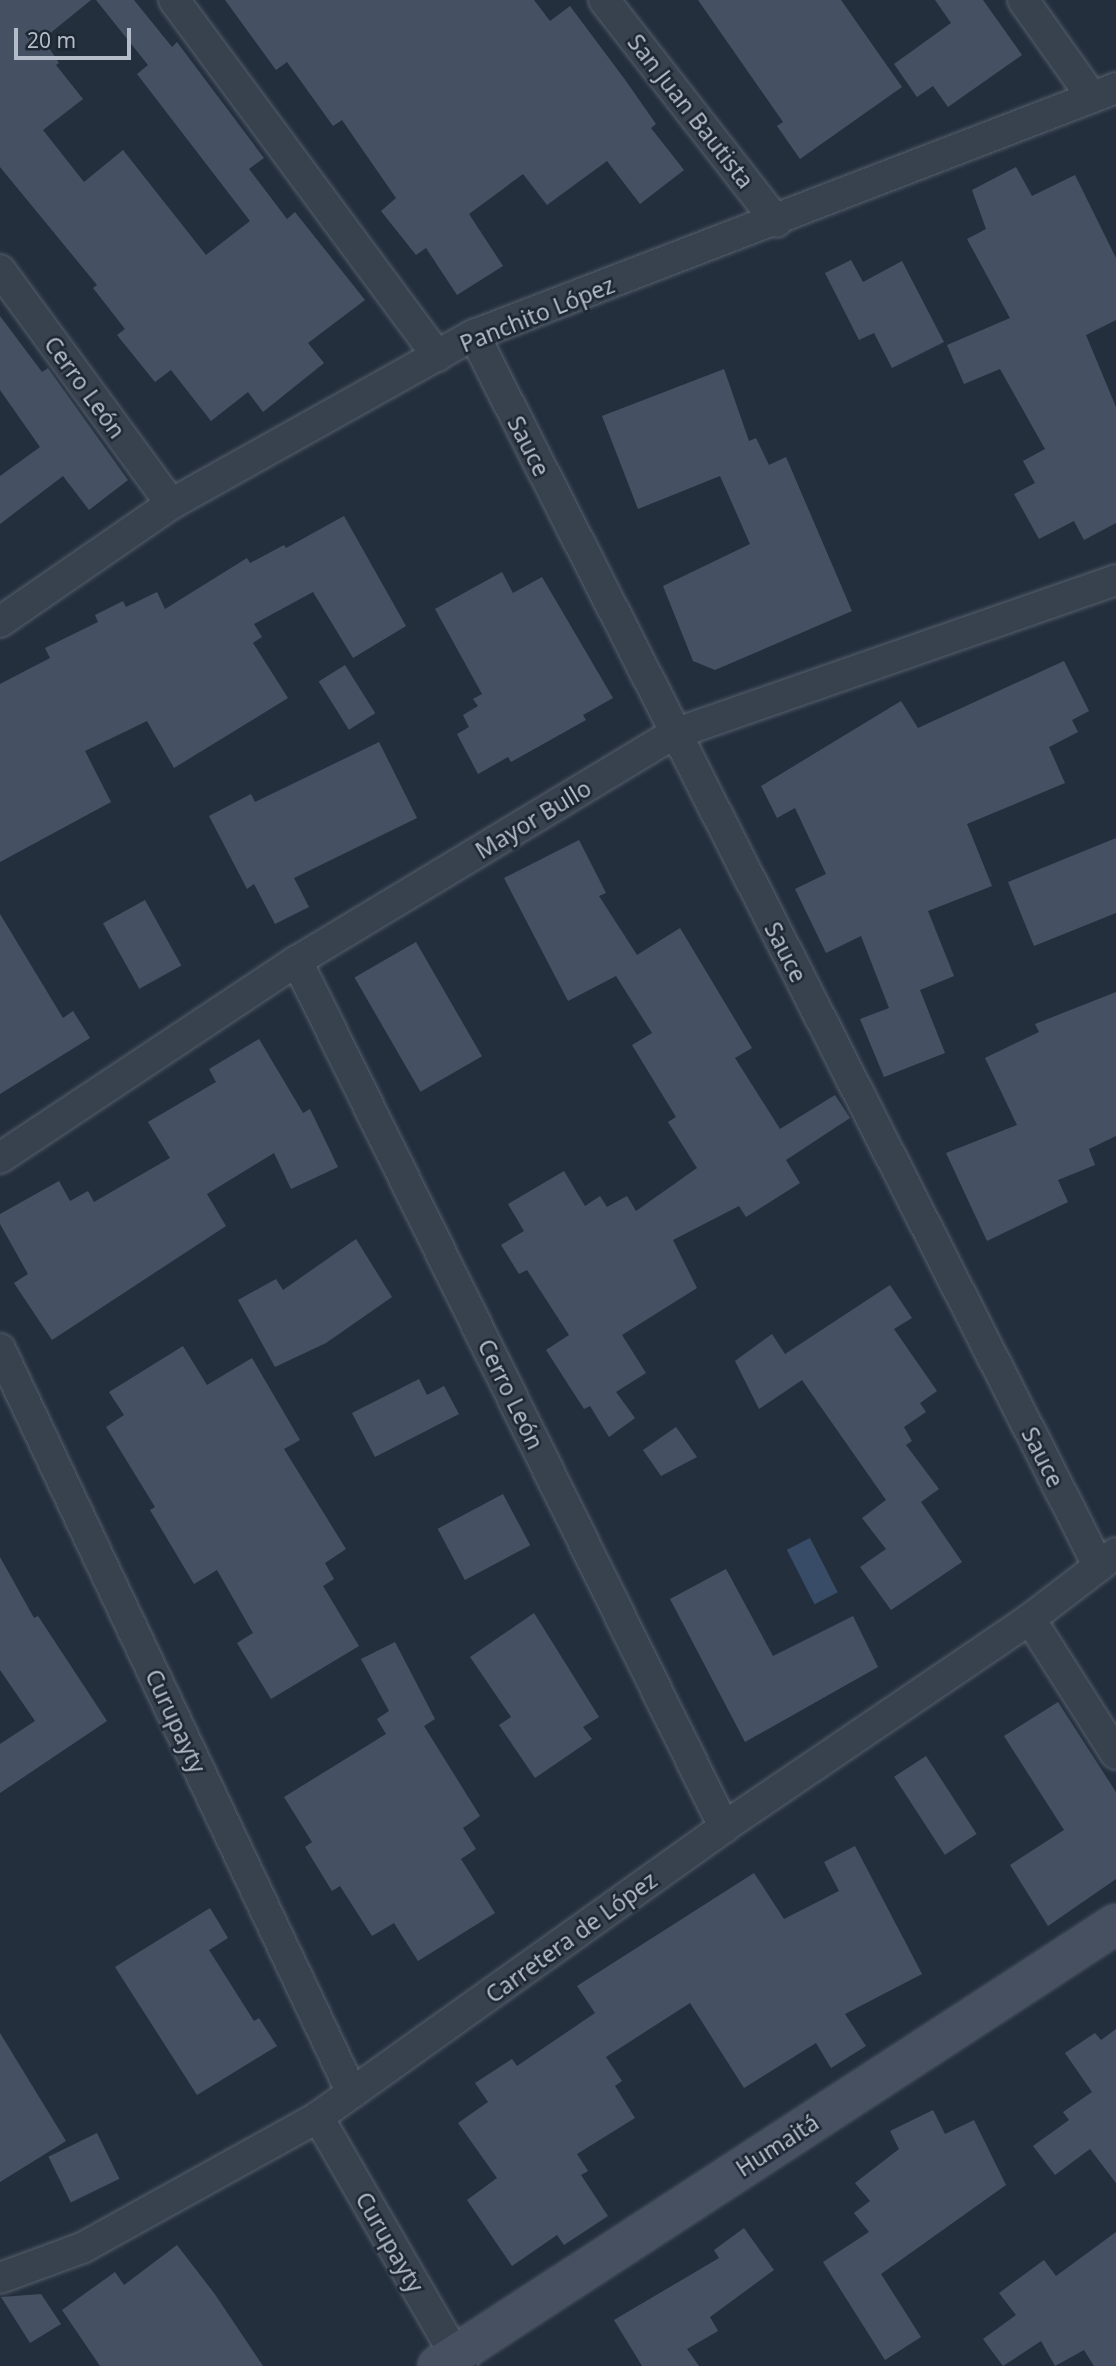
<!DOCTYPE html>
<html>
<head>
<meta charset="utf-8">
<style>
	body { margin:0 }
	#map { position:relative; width:1116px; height:2366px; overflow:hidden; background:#242f3e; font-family:"Noto Sans",sans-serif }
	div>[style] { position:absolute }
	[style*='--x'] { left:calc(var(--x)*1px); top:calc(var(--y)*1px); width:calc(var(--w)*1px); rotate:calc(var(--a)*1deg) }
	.water>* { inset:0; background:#394c67; transform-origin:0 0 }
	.building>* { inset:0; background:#455162; transform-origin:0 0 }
	.roads { filter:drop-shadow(0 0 2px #565f6c) drop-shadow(0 0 2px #565f6c) }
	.street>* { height:30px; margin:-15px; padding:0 15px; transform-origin:15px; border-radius:15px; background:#38414e }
	.secondary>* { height:38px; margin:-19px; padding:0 19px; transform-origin:19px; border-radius:19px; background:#465061 }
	span { translate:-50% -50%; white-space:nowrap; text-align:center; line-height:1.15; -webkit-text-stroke:5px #1d2633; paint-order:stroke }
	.street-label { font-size:23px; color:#b4bcc9 }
	.scale { position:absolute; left:14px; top:28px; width:117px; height:32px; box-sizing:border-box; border:4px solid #b4bcc9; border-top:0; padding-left:9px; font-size:21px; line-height:24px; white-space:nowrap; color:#b4bcc9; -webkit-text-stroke:5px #1d2633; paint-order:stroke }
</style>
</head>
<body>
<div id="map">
	<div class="water">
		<i style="left:810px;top:1538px;width:61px;height:26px;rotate:63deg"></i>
	</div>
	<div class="building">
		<i style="clip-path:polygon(0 0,91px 0,43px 39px,59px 63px,56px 65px,83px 99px,43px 130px,84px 182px,123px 150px,206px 255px,250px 221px,137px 74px,148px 65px,96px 0,134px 0,172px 47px,177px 42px,264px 158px,249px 169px,287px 219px,295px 212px,365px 300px,308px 343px,324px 363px,263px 412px,248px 392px,211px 421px,171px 370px,155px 382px,117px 335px,125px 329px,93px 288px,97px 285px,0 167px)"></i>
		<i style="clip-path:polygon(225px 0,534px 0,550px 21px,570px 6px,626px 81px,656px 124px,651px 128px,684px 170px,640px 204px,607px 161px,547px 205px,523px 174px,469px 214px,503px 266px,457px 295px,426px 248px,416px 255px,381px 211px,396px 198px,342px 120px,333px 126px,287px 62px,276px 70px)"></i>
		<i style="clip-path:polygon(698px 0,841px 0,902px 87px,800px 159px,777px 126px,783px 122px)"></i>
		<i style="clip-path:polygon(935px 0,983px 0,1022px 55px,948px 107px,933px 86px,917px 97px,894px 64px,951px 23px)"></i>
		<i style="clip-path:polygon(1016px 167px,1032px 196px,1075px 175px,1116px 258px,1116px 320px,1086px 335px,1116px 407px,1116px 523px,1084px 540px,1074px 521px,1039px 539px,1014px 494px,1035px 483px,1023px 461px,1045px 449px,1000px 369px,964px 384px,947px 345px,1010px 318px,967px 239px,986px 229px,972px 190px)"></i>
		<i style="clip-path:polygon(851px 260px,863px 282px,902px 261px,944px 342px,892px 368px,874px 333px,859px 340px,825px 273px)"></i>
		<i style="clip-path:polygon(0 316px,42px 372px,48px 368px,128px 480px,89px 510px,63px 476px,0 524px,0 476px,40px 447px,0 390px)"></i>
		<i style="clip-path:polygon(724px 369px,749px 441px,756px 438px,769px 465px,786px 457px,852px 611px,715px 670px,693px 661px,663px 586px,750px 544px,720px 476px,638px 509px,602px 416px)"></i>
		<i style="clip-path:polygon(344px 516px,406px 626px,353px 658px,313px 592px,254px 624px,262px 637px,253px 643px,288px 698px,174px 768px,147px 721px,85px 751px,111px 802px,0 862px,0 684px,50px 658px,45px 648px,98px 622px,95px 615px,123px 601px,126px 607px,157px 592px,165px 609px,247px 558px,250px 563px,284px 545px,286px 548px)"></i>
		<i style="clip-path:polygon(502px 572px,513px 593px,542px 577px,613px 698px,583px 715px,586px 720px,511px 762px,508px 757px,478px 774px,457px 734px,469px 727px,463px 715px,478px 706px,473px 699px,482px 694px,435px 609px)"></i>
		<i style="clip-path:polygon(1064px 661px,1089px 711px,1072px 720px,1078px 732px,1049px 747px,1065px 783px,967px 824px,992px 886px,928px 911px,954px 976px,920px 990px,945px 1053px,884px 1077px,860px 1019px,889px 1008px,861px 936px,826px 953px,795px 889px,826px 874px,795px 808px,777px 818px,761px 786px,901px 701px,918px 728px)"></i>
		<i style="left:345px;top:665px;width:57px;height:31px;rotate:58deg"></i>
		<i style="clip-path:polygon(379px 742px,417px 818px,294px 878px,309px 907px,275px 924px,254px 884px,247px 889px,209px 816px,251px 794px,255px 802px)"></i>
		<i style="clip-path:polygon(1116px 838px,1116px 913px,1034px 946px,1008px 882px)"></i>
		<i style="clip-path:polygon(579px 840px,606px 893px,599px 896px,637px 955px,680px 928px,752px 1048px,735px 1058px,780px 1129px,835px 1095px,850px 1118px,786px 1160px,800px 1183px,746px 1217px,739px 1206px,673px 1240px,697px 1288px,622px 1335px,646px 1373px,616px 1392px,635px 1418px,609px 1437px,590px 1406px,584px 1409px,546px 1350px,569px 1335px,527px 1270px,519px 1274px,501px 1245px,524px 1231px,508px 1204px,564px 1171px,585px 1206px,600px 1196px,607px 1207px,627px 1196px,636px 1211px,697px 1168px,668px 1122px,676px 1117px,632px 1045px,652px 1033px,616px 976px,568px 1001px,504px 878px)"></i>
		<i style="left:145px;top:900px;width:75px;height:48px;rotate:61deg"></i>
		<i style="clip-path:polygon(0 914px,63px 1018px,73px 1011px,90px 1038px,0 1094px)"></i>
		<i style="left:416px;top:942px;width:132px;height:71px;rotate:60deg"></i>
		<i style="clip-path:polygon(1116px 992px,1116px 1136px,1089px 1149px,1095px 1165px,1058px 1180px,1068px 1202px,987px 1241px,946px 1153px,1017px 1125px,985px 1058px,1039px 1032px,1035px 1024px)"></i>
		<i style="clip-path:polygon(259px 1039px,303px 1113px,310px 1109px,338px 1167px,291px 1189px,274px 1153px,207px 1194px,226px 1226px,52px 1340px,14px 1283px,28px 1274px,0 1224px,0 1214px,59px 1181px,70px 1201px,88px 1191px,94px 1202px,170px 1158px,148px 1122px,216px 1082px,209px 1069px)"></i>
		<i style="clip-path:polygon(356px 1239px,392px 1297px,326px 1343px,275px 1367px,238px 1300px,276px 1279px,283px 1290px)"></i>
		<i style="clip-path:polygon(890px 1285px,912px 1318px,894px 1329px,937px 1391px,920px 1403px,926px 1412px,904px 1427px,912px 1441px,906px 1445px,939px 1489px,921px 1502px,962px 1562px,891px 1610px,860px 1567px,886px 1549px,862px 1518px,886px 1500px,802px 1380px,759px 1409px,735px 1361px,772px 1334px,785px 1354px)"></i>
		<i style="clip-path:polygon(183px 1346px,207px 1385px,252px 1358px,300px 1440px,284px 1449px,346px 1549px,325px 1563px,334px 1579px,323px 1586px,359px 1646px,271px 1699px,237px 1643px,253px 1633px,217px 1570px,194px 1584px,150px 1510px,155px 1507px,106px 1427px,124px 1415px,109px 1392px)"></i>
		<i style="clip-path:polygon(419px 1379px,427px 1395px,444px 1386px,459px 1414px,375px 1457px,352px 1413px)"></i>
		<i style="clip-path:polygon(676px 1427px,697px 1457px,661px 1476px,643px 1450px)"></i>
		<i style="left:503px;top:1494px;width:58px;height:74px;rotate:62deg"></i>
		<i style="clip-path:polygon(0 1557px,34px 1618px,38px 1616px,107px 1721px,0 1793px,0 1744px,35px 1721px,0 1670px)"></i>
		<i style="clip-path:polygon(726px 1569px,773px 1656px,853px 1616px,878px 1667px,745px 1742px,670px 1599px)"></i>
		<i style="clip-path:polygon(534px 1613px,599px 1717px,583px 1727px,592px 1739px,535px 1778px,499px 1725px,511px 1717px,470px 1657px)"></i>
		<i style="clip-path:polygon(395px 1642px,435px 1719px,424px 1726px,480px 1816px,463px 1828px,476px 1849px,461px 1859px,495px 1913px,418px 1961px,394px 1923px,372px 1936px,340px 1886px,332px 1891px,305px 1847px,312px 1842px,284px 1797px,386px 1734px,377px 1719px,389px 1711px,361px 1659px)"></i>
		<i style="clip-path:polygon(1058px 1702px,1116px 1792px,1116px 1879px,1048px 1926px,1010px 1865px,1064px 1830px,1004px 1736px)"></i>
		<i style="left:926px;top:1756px;width:93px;height:38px;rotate:57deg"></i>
		<i style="clip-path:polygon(855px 1846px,922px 1974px,845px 2014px,866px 2046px,831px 2068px,816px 2043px,744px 2088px,690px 2003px,606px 2057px,622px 2081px,615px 2086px,635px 2118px,577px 2154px,588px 2171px,581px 2175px,608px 2216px,564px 2245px,557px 2235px,512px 2266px,467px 2200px,497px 2178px,458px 2123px,488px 2102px,475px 2083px,512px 2059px,517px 2066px,595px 2013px,577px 1986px,754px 1873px,784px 1919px,839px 1891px,824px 1862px)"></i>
		<i style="clip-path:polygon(210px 1908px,228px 1938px,209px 1950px,254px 2021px,259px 2018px,277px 2046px,197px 2095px,115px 1967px)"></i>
		<i style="clip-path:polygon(1116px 2029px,1116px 2183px,1090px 2149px,1055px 2175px,1033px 2146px,1069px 2120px,1063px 2112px,1092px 2092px,1065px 2053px,1095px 2033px,1101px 2040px)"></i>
		<i style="clip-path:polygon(0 2033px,66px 2141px,0 2182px)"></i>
		<i style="clip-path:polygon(933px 2110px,945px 2134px,974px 2120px,1006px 2185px,881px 2274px,921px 2337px,885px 2360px,823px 2262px,869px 2232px,854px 2213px,870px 2201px,855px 2183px,899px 2149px,890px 2131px)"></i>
		<i style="left:97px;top:2133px;width:51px;height:54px;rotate:64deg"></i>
		<i style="clip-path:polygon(744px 2228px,774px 2270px,710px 2317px,718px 2331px,687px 2349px,699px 2366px,642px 2366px,614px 2320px,719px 2258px,714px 2250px)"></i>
		<i style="clip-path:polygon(1116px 2232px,1116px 2366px,1094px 2366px,1084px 2350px,1055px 2366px,1041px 2341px,1003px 2366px,983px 2339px,1016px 2315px,999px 2293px,1044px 2260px,1056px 2276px)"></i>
		<i style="clip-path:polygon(177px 2245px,214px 2293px,263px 2366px,100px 2366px,62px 2310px,115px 2272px,124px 2285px)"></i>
		<i style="clip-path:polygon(41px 2294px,61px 2324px,30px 2343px,1px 2297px)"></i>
	</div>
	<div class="roads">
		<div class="street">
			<i style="--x:174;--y:0;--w:443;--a:53.5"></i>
			<i style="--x:604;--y:0;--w:281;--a:52.1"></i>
			<i style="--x:1023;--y:0;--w:119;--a:54.6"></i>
			<i style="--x:0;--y:270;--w:290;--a:53.8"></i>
			<i style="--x:474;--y:335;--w:1381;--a:63.1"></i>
			<i style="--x:0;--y:622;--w:208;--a:-34.6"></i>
			<i style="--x:171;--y:504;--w:347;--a:-29.2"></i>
			<i style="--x:474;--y:335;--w:688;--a:-21.04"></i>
			<i style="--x:297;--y:961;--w:966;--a:63.75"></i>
			<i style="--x:0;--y:1158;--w:356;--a:-33.6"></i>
			<i style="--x:297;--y:961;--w:440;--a:-31.1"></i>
			<i style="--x:674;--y:734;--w:468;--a:-19.2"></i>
			<i style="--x:0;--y:1349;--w:823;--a:64.68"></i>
			<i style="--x:1030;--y:1619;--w:160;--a:57.5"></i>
			<i style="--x:318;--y:2117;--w:288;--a:60"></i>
			<i style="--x:0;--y:2278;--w:87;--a:-20.1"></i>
			<i style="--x:82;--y:2248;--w:270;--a:-29"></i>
			<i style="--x:318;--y:2117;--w:499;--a:-35.5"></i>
			<i style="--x:724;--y:1827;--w:370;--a:-34.2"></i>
			<i style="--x:1030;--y:1619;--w:108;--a:-37.5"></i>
		</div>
		<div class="secondary">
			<i style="--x:438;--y:2366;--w:809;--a:-33.1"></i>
		</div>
	</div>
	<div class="street-label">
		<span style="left:691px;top:111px;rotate:52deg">San Juan Bautista</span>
		<span style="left:537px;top:314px;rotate:-22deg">Panchito López</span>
		<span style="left:85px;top:387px;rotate:54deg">Cerro León</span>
		<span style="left:529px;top:446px;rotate:63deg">Sauce</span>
		<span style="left:533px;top:819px;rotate:-31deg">Mayor Bullo</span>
		<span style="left:786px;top:952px;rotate:63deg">Sauce</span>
		<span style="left:511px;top:1394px;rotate:64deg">Cerro León</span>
		<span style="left:1043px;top:1457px;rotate:63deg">Sauce</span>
		<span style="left:176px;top:1721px;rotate:65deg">Curupayty</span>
		<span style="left:571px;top:1937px;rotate:-36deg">Carretera de López</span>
		<span style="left:777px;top:2145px;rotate:-33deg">Humaitá</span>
		<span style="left:390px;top:2242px;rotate:60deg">Curupayty</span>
	</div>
	<div class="scale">20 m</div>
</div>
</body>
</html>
